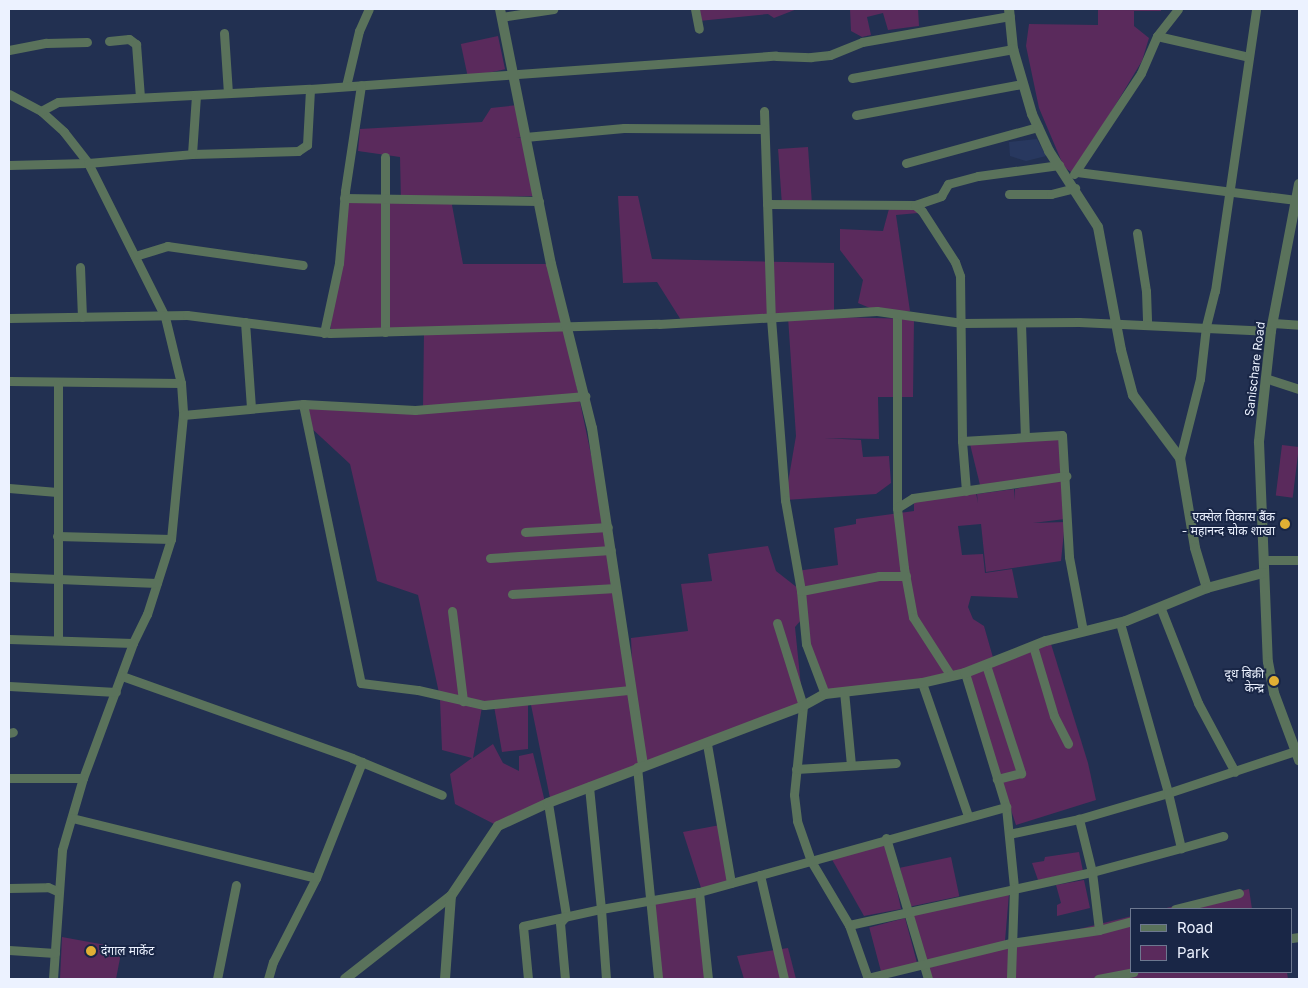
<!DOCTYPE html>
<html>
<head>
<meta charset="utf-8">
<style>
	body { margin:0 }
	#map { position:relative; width:1308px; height:988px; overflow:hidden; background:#223051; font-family:Inter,"Noto Sans Devanagari",sans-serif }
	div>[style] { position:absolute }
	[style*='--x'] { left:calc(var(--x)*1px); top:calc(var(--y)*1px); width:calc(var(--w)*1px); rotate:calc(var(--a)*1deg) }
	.built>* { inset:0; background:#28385f }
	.green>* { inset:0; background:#5a2a5c; transform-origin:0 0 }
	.minor>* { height:9px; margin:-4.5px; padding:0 4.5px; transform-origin:4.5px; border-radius:4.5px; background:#5a725b }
	.tertiary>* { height:10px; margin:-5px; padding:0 5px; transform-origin:5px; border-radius:5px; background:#5a725b }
	.dots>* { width:14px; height:14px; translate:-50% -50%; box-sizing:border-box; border:2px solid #192646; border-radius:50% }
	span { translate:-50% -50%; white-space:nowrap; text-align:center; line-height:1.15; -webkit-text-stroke:4px #192646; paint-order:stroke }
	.street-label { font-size:12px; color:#ecf2ff }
	.poi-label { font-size:12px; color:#ecf2ff }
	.right { translate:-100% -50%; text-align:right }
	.left { translate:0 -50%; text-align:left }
	.frame { position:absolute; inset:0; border:10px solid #ecf2ff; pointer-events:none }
	.legend { position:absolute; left:1130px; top:908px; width:162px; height:65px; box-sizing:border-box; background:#192646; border:1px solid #6d7890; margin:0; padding:6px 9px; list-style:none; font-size:15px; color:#ecf2ff }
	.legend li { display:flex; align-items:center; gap:10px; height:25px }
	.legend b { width:25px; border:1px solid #6d7890 }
</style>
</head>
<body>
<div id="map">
	<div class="built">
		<i style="clip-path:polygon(1037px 139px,1046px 156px,1026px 161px,1010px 156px,1009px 142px)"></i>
	</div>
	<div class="green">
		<i style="clip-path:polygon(697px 9px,797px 9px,774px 18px,768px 14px,699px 21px)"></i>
		<i style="clip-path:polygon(850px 9px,918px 9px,919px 26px,888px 30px,883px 13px,867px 17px,871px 35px,862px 37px,851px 31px)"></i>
		<i style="clip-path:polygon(1098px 9px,1161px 9px,1161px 11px,1134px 11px,1134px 26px,1149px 38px,1142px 61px,1076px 170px,1071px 172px,1064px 167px,1039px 108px,1026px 46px,1029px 24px,1098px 25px)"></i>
		<i style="left:498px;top:36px;width:34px;height:38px;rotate:78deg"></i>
		<i style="clip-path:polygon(518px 105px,525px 137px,516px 137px,525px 138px,536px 196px,457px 198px,452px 205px,463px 264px,551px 264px,606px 526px,634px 711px,631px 638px,688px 631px,681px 584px,712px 581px,708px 554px,768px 546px,776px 571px,799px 589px,797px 571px,838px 565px,834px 528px,856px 524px,856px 519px,914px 511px,914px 500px,976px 493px,978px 503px,977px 494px,1014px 489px,1015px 500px,1015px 489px,1063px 479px,1065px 519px,1033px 523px,1065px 522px,1061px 561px,986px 572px,981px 524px,958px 526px,962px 555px,983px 554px,985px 573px,1012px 569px,1018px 598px,971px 596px,968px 607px,973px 619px,984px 626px,994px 661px,922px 683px,825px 694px,802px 619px,795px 627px,803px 706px,550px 798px,530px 700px,495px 703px,439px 693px,418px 595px,377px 581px,350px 464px,308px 425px,303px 404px,423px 409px,424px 331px,330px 333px,346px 202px,401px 203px,400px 157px,358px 151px,360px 129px,482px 122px,491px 108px)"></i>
		<i style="left:808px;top:147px;width:55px;height:30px;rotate:86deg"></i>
		<i style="clip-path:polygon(618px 196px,638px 196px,652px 259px,834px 263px,834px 313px,797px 316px,914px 319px,913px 397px,878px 397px,879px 439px,824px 438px,861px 440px,863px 457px,889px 456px,891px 483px,876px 494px,785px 500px,796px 436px,788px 317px,681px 320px,657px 282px,623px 283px)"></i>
		<i style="clip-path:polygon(890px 205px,915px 205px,918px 213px,896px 215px,910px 311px,877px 311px,858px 303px,863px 280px,840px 250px,840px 229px,883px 231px)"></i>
		<i style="clip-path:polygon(1061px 439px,1064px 476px,980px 485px,970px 444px)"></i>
		<i style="left:1282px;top:445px;width:17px;height:51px;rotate:7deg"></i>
		<i style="clip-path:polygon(1051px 644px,1088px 763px,1096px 800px,1016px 825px,965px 673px)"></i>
		<i style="clip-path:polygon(440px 700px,482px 707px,473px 758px,493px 744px,503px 763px,519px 771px,519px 756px,533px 753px,545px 802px,498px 826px,455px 804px,450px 774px,472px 758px,442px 750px)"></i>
		<i style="clip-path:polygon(528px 702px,528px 749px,502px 752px,494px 706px)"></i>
		<i style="clip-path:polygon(720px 825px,731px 883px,702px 891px,709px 979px,658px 979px,650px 902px,702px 891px,683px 832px)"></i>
		<i style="clip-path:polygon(886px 838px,901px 909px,864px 916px,830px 856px)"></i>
		<i style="clip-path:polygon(1079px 852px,1083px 871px,1038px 880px,1032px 863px,1044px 861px,1045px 857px)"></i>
		<i style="left:951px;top:857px;width:40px;height:52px;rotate:78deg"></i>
		<i style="clip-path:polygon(1084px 880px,1090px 908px,1057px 916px,1057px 905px,1061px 903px,1056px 885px)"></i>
		<i style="clip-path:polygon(1249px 889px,1252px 909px,1162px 909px)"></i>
		<i style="clip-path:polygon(1009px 894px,1005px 941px,1022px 943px,1132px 916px,1132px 972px,1287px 972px,1288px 979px,928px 979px,913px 915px)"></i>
		<i style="left:905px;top:918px;width:48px;height:37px;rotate:75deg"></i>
		<i style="clip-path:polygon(62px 937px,122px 948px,116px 979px,60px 979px)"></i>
		<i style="clip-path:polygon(788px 948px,796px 979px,744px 979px,737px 956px)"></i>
	</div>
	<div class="minor">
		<i style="--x:695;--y:9;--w:20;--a:79"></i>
		<i style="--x:501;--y:17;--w:53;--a:-8.7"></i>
		<i style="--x:224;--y:33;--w:60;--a:86.2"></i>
		<i style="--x:1157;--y:36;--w:94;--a:12.9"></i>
		<i style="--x:109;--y:41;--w:20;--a:-6"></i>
		<i style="--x:129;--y:39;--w:9;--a:36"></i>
		<i style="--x:136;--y:44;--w:53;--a:85.7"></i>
		<i style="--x:9;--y:50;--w:38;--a:-11"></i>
		<i style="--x:46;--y:43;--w:41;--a:-1.4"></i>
		<i style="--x:852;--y:78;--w:164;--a:-10.2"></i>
		<i style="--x:346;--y:86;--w:57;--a:-76.7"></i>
		<i style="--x:359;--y:31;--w:24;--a:-66"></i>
		<i style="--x:9;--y:94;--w:36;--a:28"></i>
		<i style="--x:41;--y:111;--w:31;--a:42"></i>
		<i style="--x:64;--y:132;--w:39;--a:52"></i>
		<i style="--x:88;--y:163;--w:172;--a:63.4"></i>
		<i style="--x:165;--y:317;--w:68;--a:76.4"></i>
		<i style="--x:181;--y:383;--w:32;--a:86"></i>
		<i style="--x:183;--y:415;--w:125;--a:95.5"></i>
		<i style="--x:171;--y:539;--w:79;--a:107.7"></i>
		<i style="--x:147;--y:614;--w:32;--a:116"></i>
		<i style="--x:133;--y:643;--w:144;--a:110.3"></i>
		<i style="--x:83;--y:778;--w:75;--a:106.3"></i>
		<i style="--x:62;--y:850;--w:129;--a:94"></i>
		<i style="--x:41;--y:111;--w:19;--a:-28"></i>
		<i style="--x:58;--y:102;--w:252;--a:-3"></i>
		<i style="--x:310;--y:89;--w:467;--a:-4.1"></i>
		<i style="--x:776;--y:56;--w:35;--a:2"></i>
		<i style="--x:811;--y:57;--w:19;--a:-6"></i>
		<i style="--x:830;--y:55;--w:35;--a:-22"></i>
		<i style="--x:862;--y:42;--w:150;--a:-10"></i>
		<i style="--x:764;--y:111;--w:207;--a:88.1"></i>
		<i style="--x:771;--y:318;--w:183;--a:85.6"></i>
		<i style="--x:785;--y:500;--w:92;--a:80"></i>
		<i style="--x:801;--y:591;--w:53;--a:84.6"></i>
		<i style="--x:806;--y:644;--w:53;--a:69.2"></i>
		<i style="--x:856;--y:115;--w:168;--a:-10.6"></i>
		<i style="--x:525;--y:137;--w:99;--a:-5.2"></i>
		<i style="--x:624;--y:128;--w:139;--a:0.4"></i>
		<i style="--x:192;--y:154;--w:106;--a:-1.6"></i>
		<i style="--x:298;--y:151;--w:11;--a:-34"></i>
		<i style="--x:307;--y:145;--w:56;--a:-86.9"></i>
		<i style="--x:385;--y:157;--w:175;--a:90"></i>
		<i style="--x:906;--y:163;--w:137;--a:-15.3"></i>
		<i style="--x:9;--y:165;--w:79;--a:-1.5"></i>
		<i style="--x:88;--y:163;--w:104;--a:-4.9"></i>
		<i style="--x:192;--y:154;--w:59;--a:-86.1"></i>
		<i style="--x:1077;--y:172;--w:221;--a:7.3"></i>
		<i style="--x:1074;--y:174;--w:121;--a:-56.4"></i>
		<i style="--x:1141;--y:73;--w:40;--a:-66.6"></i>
		<i style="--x:1157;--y:36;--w:34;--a:-52"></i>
		<i style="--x:1009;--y:194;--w:42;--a:0"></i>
		<i style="--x:1051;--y:194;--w:25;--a:-14"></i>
		<i style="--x:344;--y:198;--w:195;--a:0.9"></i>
		<i style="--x:767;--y:204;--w:148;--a:0.4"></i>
		<i style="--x:915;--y:205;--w:9;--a:41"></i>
		<i style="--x:922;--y:211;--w:61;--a:57.1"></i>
		<i style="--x:955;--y:262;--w:15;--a:70"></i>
		<i style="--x:960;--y:276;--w:165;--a:89.3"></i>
		<i style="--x:962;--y:441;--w:50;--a:85.4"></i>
		<i style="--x:915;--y:205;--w:28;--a:-19"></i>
		<i style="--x:941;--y:196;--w:14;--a:-60"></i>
		<i style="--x:948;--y:184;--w:31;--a:-15"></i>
		<i style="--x:978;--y:176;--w:82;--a:-7.7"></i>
		<i style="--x:1137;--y:233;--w:59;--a:81.2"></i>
		<i style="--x:1146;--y:291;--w:33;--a:88"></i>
		<i style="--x:135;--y:256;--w:34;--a:-17"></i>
		<i style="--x:167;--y:246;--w:137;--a:8"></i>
		<i style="--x:80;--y:267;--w:50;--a:87.7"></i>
		<i style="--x:897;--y:315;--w:193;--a:90"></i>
		<i style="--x:897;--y:508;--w:60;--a:83.3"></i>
		<i style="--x:904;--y:568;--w:50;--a:79.6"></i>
		<i style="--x:913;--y:617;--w:70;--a:57.2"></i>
		<i style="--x:9;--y:318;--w:178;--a:-1"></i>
		<i style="--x:187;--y:315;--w:144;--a:7.2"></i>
		<i style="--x:330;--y:333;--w:329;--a:-1.6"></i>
		<i style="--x:659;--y:324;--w:218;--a:-3.4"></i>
		<i style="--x:877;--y:311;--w:86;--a:8"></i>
		<i style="--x:962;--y:323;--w:117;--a:-0.5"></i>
		<i style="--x:1079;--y:322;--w:192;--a:2.7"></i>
		<i style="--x:245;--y:322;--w:86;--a:86"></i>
		<i style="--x:1273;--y:323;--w:26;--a:4"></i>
		<i style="--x:1021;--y:324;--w:112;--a:88"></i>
		<i style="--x:324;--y:333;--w:72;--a:-77.9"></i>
		<i style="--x:339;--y:263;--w:72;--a:-85.2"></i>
		<i style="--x:345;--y:191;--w:107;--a:-81.4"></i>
		<i style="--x:1265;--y:378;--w:36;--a:18"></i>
		<i style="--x:9;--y:381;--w:172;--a:0.7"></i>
		<i style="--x:303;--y:404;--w:285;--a:78.3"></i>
		<i style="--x:361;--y:683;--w:57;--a:7"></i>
		<i style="--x:418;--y:690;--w:68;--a:12.8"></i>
		<i style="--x:484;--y:705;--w:147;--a:-5.9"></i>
		<i style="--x:183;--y:415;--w:121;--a:-5.2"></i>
		<i style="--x:303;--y:404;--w:112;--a:3.1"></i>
		<i style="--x:415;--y:410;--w:171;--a:-4.7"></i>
		<i style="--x:962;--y:441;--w:100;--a:-3.4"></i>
		<i style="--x:1062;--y:435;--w:122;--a:86.7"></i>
		<i style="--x:1069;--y:557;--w:75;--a:79.3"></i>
		<i style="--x:1180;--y:458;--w:81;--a:-75.8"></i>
		<i style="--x:1200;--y:379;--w:53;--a:-83.5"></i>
		<i style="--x:1206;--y:326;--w:36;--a:-76"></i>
		<i style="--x:1215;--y:291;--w:285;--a:-81.7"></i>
		<i style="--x:9;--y:488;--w:48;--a:4.8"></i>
		<i style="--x:897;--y:508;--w:19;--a:-32"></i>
		<i style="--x:913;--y:498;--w:155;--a:-8.2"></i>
		<i style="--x:525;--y:532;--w:83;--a:-3.4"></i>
		<i style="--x:57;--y:536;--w:114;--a:1.5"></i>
		<i style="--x:490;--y:558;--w:121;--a:-3.8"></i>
		<i style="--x:1263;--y:560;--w:36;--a:0"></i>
		<i style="--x:9;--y:577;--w:148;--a:2.3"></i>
		<i style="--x:801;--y:591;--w:79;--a:-10.9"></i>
		<i style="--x:879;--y:576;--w:27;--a:0"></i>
		<i style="--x:512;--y:594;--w:104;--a:-3.3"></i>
		<i style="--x:1161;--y:609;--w:101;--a:68.5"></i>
		<i style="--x:1198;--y:703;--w:78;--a:61.8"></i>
		<i style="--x:452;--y:611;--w:91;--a:83"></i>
		<i style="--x:777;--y:623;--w:87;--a:72.6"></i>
		<i style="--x:803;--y:706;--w:89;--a:95.8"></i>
		<i style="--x:794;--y:795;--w:26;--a:83"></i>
		<i style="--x:797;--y:821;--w:42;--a:70.7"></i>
		<i style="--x:811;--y:861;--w:74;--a:59.3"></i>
		<i style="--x:849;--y:925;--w:57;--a:70.6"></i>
		<i style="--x:1120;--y:623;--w:177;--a:74.2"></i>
		<i style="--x:1168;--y:793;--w:134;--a:-18.3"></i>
		<i style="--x:9;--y:639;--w:124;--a:1.8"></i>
		<i style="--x:58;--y:640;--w:257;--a:-90"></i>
		<i style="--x:1033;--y:646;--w:73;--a:73.3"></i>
		<i style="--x:1054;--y:716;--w:31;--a:63"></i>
		<i style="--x:986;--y:665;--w:114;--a:72"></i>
		<i style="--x:1021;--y:773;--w:25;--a:166"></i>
		<i style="--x:965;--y:673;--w:140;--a:73"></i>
		<i style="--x:1006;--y:807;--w:80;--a:84.3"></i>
		<i style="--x:1014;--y:887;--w:92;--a:91.9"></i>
		<i style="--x:122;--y:676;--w:244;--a:19.6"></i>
		<i style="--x:352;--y:758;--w:97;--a:22.3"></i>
		<i style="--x:922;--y:683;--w:141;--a:70.9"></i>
		<i style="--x:9;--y:686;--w:107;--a:3.2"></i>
		<i style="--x:844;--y:691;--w:74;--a:84.6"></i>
		<i style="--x:9;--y:733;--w:4;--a:-14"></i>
		<i style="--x:707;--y:744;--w:141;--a:80.2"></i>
		<i style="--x:637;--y:767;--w:213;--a:84.3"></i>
		<i style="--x:796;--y:769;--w:100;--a:-3.4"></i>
		<i style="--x:9;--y:778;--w:74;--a:0"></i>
		<i style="--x:548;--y:803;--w:114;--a:80.9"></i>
		<i style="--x:566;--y:916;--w:9;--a:131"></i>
		<i style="--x:560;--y:923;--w:56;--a:84.9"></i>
		<i style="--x:72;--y:818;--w:251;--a:13.8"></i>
		<i style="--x:1009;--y:834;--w:72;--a:-12.1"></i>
		<i style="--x:1079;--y:819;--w:93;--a:-16.3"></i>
		<i style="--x:1168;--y:793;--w:57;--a:76.7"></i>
		<i style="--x:1181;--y:848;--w:92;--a:164.9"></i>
		<i style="--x:1092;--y:872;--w:55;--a:-103.8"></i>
		<i style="--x:886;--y:838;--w:147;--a:73.4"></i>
		<i style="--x:1181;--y:848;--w:44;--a:-15.9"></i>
		<i style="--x:760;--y:875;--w:107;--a:77"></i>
		<i style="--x:9;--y:888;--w:39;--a:-1"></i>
		<i style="--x:48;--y:887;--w:10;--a:24"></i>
		<i style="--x:699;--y:892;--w:319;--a:-15.5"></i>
		<i style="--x:1175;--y:909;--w:66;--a:-14"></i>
		<i style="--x:849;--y:925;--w:249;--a:-12.3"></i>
		<i style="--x:1092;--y:872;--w:58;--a:83.1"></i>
		<i style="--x:1292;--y:938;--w:7;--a:-8"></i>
		<i style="--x:9;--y:950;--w:46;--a:3.7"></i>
		<i style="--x:867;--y:978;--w:148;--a:-13.7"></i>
		<i style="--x:1011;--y:943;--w:89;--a:-8.4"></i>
		<i style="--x:1099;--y:930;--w:34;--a:-15"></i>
		<i style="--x:217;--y:979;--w:96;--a:-78.6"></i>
		<i style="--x:268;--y:979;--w:18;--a:-74"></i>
		<i style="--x:273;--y:962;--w:94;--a:-62.9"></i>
		<i style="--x:316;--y:878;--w:125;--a:-68.4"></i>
		<i style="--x:528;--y:979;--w:53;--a:-95.4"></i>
		<i style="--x:523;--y:926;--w:80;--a:-12.3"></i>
		<i style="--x:601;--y:909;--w:123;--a:-95.6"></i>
		<i style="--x:606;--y:979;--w:70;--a:-94.1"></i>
		<i style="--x:601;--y:909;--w:99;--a:-9.8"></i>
		<i style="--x:699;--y:892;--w:87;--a:84.1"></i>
		<i style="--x:1098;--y:979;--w:36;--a:-11"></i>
	</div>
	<div class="tertiary">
		<i style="--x:500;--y:9;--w:260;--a:78.7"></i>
		<i style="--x:551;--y:264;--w:169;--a:76"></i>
		<i style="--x:592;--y:428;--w:341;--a:81.4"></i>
		<i style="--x:1009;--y:9;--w:40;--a:84.3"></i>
		<i style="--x:1013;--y:49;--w:68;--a:73.7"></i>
		<i style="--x:1032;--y:114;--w:41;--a:65.3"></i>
		<i style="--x:1049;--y:151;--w:90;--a:57.2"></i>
		<i style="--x:1098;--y:227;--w:125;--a:79.4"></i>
		<i style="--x:1121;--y:350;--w:47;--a:75.1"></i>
		<i style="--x:1133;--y:395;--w:79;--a:53.3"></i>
		<i style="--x:1180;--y:458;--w:91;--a:80.5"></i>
		<i style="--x:1195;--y:548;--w:42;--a:73.3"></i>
		<i style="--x:1299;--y:184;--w:150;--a:100.8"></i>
		<i style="--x:1271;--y:331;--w:112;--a:96.2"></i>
		<i style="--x:1259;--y:442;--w:220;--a:87.7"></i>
		<i style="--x:1268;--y:662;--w:32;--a:79"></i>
		<i style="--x:1274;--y:693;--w:72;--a:69.5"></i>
		<i style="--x:345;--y:979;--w:135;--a:-38.1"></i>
		<i style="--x:451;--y:896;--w:84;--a:-56.1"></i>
		<i style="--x:498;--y:826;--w:55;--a:-24.7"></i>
		<i style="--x:548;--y:803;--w:273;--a:-20.8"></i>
		<i style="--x:803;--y:706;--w:25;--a:-29"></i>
		<i style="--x:825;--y:694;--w:98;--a:-6.5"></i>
		<i style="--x:922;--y:683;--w:44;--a:-13.1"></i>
		<i style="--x:965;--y:673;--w:87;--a:-21.6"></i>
		<i style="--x:1046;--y:641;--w:82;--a:-14"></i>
		<i style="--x:1126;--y:621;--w:87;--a:-22.2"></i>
		<i style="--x:1207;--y:588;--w:58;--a:-15"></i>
		<i style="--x:445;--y:979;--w:83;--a:-85.9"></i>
	</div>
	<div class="dots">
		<i style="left:1285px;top:524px;background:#e1af34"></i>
		<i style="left:1274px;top:681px;background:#e1af34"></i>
		<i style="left:91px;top:951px;background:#e1af34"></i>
	</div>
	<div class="street-label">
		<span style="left:1255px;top:369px;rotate:-83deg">Sanischare Road</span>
	</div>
	<div class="poi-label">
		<span class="right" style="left:1275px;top:524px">एक्सेल विकास बैंक<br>- महानन्द चोक शाखा</span>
		<span class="right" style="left:1264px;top:681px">दूध बिक्री<br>केन्द्र</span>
		<span class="left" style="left:101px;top:951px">दंगाल मार्केट</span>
	</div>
	<div class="frame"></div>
	<ul class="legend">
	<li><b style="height:6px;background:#5a725b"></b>Road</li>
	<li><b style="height:14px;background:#5a2a5c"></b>Park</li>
	</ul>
</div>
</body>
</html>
